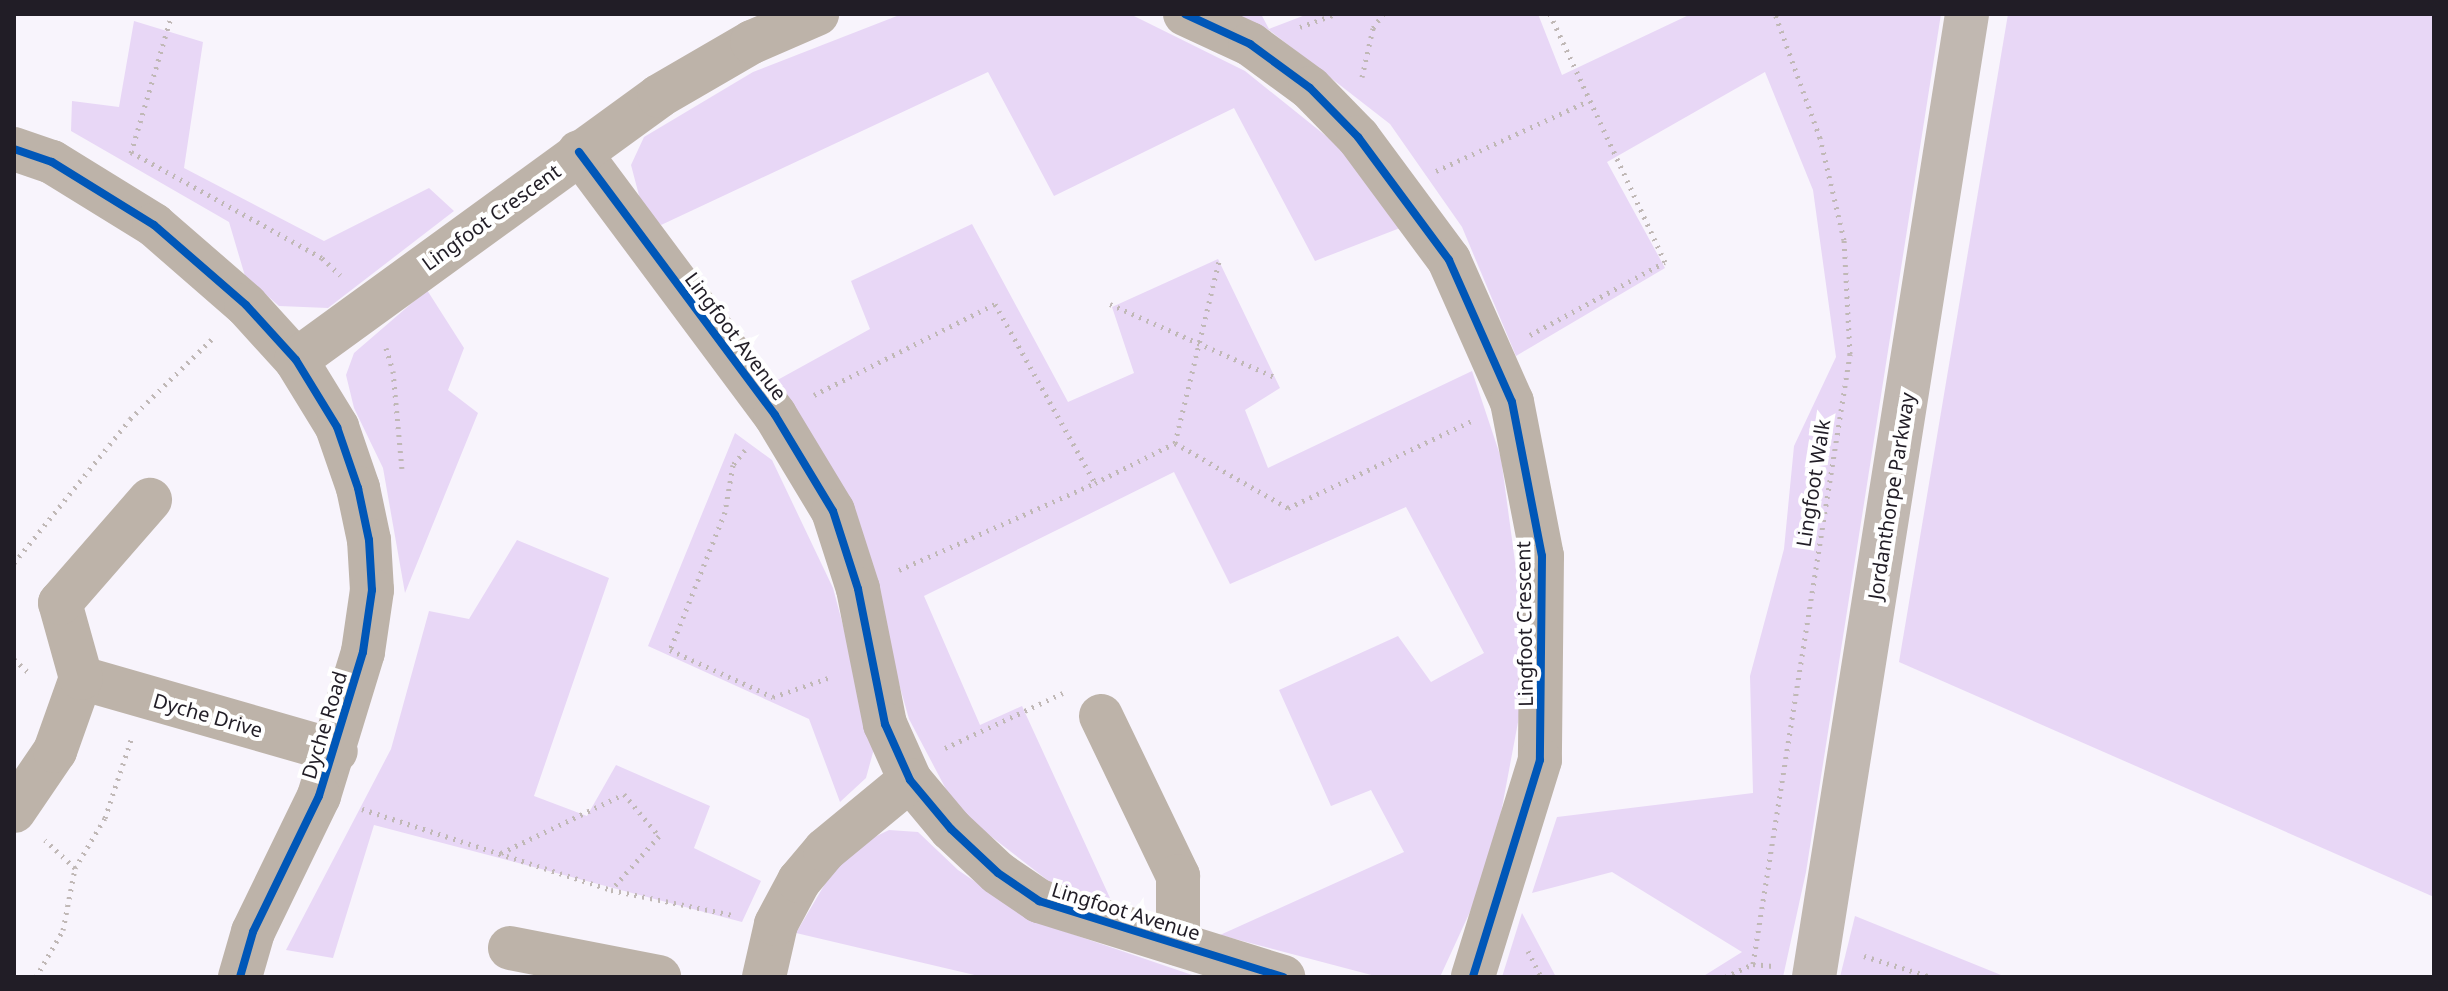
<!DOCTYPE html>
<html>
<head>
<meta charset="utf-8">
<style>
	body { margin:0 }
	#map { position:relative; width:2448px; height:991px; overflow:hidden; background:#f8f4fc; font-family:"Noto Sans",sans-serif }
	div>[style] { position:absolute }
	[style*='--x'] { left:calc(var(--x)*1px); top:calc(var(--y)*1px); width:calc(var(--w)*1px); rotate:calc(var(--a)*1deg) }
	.green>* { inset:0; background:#e8d7f6 }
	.path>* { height:5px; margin-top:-2.5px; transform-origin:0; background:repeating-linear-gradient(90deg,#c0b8b6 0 2px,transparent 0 8px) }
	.minor>* { height:44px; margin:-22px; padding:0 22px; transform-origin:22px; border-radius:22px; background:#bdb3a9 }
	.major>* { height:44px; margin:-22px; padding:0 22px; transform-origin:22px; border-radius:22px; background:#c1b8b1 }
	.cycleway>* { height:8px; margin:-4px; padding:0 4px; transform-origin:4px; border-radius:4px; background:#0057b8 }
	span { translate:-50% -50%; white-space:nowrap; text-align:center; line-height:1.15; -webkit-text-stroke:8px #fff; paint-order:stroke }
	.street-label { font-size:20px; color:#211d26 }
	.frame { position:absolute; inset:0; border:16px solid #211d26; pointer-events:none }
</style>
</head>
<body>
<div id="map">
	<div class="green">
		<i style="clip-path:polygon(902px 14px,1134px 16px,1245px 71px,1341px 148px,1400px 228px,1315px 261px,1234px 108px,1054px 196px,988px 72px,661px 225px,641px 203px,631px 165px,644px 137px,753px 72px)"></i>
		<i style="clip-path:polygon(1233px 14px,1261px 14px,1269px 29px,1308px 14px,1538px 14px,1562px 75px,1691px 14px,1941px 14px,1806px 872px,1783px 977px,1702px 977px,1742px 952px,1612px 872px,1532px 893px,1557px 817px,1753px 793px,1750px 676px,1784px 549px,1794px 446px,1836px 357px,1813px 190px,1765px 72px,1607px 162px,1665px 268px,1516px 356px,1462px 227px,1390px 124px,1269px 30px)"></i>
		<i style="clip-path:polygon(2008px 14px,2434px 14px,2434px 897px,1899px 662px)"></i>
		<i style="clip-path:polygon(134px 21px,203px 42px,184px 168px,324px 241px,429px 188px,454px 211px,328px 308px,279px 306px,245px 276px,229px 222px,71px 131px,72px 101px,119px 107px)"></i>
		<i style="clip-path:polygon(972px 224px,1068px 402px,1134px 373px,1112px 307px,1218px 259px,1280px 388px,1245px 410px,1268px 468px,1472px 371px,1501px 458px,1521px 606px,1522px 701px,1491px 866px,1440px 977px,1379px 977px,1220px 935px,1404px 852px,1371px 790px,1331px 806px,1279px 690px,1398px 636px,1431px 682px,1484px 653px,1406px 507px,1230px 584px,1174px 472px,924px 596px,980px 725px,1022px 706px,1110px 898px,1059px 889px,957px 810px,909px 719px,879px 613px,772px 383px,870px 329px,851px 281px)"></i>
		<i style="clip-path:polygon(427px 290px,464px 348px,448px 390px,478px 413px,405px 593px,383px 468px,354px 408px,346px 375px,354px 353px)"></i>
		<i style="clip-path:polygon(735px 433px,772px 460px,833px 588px,875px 745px,866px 778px,840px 802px,809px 719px,648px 646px)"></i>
		<i style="clip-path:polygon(517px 540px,609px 578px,534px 796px,587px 816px,616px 765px,710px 806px,694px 848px,761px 881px,742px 922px,374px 825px,333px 958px,286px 950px,391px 749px,429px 611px,469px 619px)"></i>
		<i style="clip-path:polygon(889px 830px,918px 832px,958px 870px,1031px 920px,1198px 977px,983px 977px,796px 933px,832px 872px,856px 846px)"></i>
		<i style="clip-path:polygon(1522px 913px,1556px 977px,1502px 977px)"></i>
		<i style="clip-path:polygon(1855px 916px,2006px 977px,1840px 977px)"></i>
	</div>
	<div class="path">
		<i style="--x:1300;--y:27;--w:38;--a:-20"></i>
		<i style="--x:1362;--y:77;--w:50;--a:-77.3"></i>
		<i style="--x:1373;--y:28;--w:17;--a:-54"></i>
		<i style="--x:131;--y:152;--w:218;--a:29"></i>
		<i style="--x:322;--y:258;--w:25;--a:43"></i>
		<i style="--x:131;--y:153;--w:145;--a:-73.6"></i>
		<i style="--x:1436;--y:171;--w:167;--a:-24.7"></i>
		<i style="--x:1110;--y:304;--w:183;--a:23.9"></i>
		<i style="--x:1530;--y:335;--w:153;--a:-28.4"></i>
		<i style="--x:1665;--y:262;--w:273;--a:-114.9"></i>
		<i style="--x:386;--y:348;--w:24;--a:73"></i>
		<i style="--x:393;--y:371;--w:98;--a:84.8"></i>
		<i style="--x:814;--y:395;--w:203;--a:-26.7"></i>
		<i style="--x:995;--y:304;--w:205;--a:60.8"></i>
		<i style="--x:1095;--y:483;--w:89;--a:-26.6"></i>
		<i style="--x:1175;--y:443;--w:130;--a:29.9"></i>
		<i style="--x:1288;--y:508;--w:203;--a:-25.4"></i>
		<i style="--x:1175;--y:443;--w:187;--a:-76.4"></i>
		<i style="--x:745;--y:450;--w:19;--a:129"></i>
		<i style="--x:733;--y:465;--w:48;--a:99.7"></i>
		<i style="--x:725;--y:512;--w:149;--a:111.7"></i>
		<i style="--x:670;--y:650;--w:113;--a:24.5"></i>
		<i style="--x:773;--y:697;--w:61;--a:-19"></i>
		<i style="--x:14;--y:563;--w:185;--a:-51.1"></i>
		<i style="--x:130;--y:419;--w:117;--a:-44.3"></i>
		<i style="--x:899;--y:570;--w:214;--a:-23.9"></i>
		<i style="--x:14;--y:659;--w:22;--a:43"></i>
		<i style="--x:945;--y:748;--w:130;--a:-25"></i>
		<i style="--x:362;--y:809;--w:262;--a:18"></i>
		<i style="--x:611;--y:890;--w:125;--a:11.6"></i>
		<i style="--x:501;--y:853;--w:136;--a:-25.6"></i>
		<i style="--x:624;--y:794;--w:55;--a:50.2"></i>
		<i style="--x:659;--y:836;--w:71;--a:131.6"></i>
		<i style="--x:75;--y:868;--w:58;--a:-59"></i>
		<i style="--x:105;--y:818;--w:85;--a:-71.6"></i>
		<i style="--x:1528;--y:951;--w:29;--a:63"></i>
		<i style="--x:1864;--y:956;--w:70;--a:17.4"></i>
		<i style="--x:1753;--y:964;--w:618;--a:-80.96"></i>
		<i style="--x:1850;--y:354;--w:114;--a:-93"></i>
		<i style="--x:1844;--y:240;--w:105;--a:-103.2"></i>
		<i style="--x:1820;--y:138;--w:132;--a:-109.9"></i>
		<i style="--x:36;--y:977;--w:54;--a:-60.1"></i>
		<i style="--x:63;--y:930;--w:63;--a:-79"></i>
		<i style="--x:75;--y:868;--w:41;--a:-137"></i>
		<i style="--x:1725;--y:977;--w:31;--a:-25"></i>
		<i style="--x:1753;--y:964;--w:20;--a:6"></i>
	</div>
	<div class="minor">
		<i style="--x:1185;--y:14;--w:72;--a:24.8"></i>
		<i style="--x:1250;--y:44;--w:74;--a:36.3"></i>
		<i style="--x:1310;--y:88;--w:69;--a:45.6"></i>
		<i style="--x:1358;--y:137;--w:153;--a:53.5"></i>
		<i style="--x:1449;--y:260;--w:155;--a:66.1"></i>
		<i style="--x:1512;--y:402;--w:157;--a:79"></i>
		<i style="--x:1542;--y:556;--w:204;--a:90.6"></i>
		<i style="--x:1540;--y:760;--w:227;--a:107.2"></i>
		<i style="--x:14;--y:149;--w:40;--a:18.9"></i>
		<i style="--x:52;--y:162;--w:120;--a:31.7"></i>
		<i style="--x:154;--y:225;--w:122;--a:41"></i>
		<i style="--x:246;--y:305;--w:74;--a:47.7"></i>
		<i style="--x:296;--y:360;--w:79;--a:58.5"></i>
		<i style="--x:337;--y:427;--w:65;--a:71"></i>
		<i style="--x:358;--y:488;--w:53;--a:78.1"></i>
		<i style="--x:369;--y:540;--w:50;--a:86.6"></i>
		<i style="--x:372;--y:590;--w:63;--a:98.3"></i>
		<i style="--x:363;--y:652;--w:151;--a:107"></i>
		<i style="--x:319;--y:796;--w:151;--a:115.9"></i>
		<i style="--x:253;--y:932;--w:47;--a:106.1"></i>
		<i style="--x:579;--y:152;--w:328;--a:53.3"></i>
		<i style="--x:775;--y:415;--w:112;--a:58.9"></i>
		<i style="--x:833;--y:511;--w:82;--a:72.2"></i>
		<i style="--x:858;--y:589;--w:138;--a:78.7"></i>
		<i style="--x:885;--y:724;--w:61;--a:65.9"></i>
		<i style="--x:910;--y:780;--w:64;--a:50.1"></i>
		<i style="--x:951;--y:829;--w:64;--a:43.1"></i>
		<i style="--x:998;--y:873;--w:50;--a:34.3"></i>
		<i style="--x:1039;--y:901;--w:256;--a:17.3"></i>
		<i style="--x:296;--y:360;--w:449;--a:-36"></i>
		<i style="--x:659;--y:96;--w:108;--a:-30.1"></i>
		<i style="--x:752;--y:42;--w:71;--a:-23.3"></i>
		<i style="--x:81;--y:678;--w:265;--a:16"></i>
		<i style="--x:1101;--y:716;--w:178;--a:64.3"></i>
		<i style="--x:1178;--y:876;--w:68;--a:90"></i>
		<i style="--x:14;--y:811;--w:73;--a:-55.7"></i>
		<i style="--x:55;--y:751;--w:77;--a:-70.4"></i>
		<i style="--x:81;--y:678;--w:78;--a:-105.6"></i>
		<i style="--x:60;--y:603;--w:137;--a:-48.9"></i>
		<i style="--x:510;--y:948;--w:152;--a:11"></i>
		<i style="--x:764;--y:977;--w:54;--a:-77.2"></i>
		<i style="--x:776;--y:924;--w:49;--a:-61.9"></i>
		<i style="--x:799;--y:881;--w:40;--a:-50"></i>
		<i style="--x:825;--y:850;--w:110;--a:-39.5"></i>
	</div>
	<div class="major">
		<i style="--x:1814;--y:977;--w:975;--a:-80.97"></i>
	</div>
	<div class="cycleway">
		<i style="--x:1185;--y:14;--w:72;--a:24.8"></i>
		<i style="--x:1250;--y:44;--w:74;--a:36.3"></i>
		<i style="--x:1310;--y:88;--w:69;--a:45.6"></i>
		<i style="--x:1358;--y:137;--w:153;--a:53.5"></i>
		<i style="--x:1449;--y:260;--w:155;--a:66.1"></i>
		<i style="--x:1512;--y:402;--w:157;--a:79"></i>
		<i style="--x:1542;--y:556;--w:204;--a:90.6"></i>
		<i style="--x:1540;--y:760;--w:227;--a:107.2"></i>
		<i style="--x:14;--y:149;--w:40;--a:18.9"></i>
		<i style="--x:52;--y:162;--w:120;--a:31.7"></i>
		<i style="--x:154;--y:225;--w:122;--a:41"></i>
		<i style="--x:246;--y:305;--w:74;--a:47.7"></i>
		<i style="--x:296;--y:360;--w:79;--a:58.5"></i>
		<i style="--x:337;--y:427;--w:65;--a:71"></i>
		<i style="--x:358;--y:488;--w:53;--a:78.1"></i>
		<i style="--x:369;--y:540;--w:50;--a:86.6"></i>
		<i style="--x:372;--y:590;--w:63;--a:98.3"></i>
		<i style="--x:363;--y:652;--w:151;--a:107"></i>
		<i style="--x:319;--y:796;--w:151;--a:115.9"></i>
		<i style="--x:253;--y:932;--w:47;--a:106.1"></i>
		<i style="--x:579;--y:152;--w:328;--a:53.3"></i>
		<i style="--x:775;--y:415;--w:112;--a:58.9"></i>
		<i style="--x:833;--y:511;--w:82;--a:72.2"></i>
		<i style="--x:858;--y:589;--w:138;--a:78.7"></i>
		<i style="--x:885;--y:724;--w:61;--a:65.9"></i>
		<i style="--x:910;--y:780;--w:64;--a:50.1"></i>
		<i style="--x:951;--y:829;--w:64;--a:43.1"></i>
		<i style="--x:998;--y:873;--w:50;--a:34.3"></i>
		<i style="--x:1039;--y:901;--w:256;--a:17.3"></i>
	</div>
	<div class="street-label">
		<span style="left:491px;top:217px;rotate:-36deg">Lingfoot Crescent</span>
		<span style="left:736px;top:336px;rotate:53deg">Lingfoot Avenue</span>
		<span style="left:1813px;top:483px;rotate:-81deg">Lingfoot Walk</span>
		<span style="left:1891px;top:496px;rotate:-81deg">Jordanthorpe Parkway</span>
		<span style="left:1524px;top:624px;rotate:-91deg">Lingfoot Crescent</span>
		<span style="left:208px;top:715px;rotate:16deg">Dyche Drive</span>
		<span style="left:324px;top:725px;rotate:-73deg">Dyche Road</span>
		<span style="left:1126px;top:911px;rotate:17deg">Lingfoot Avenue</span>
	</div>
	<div class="frame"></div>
</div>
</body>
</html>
